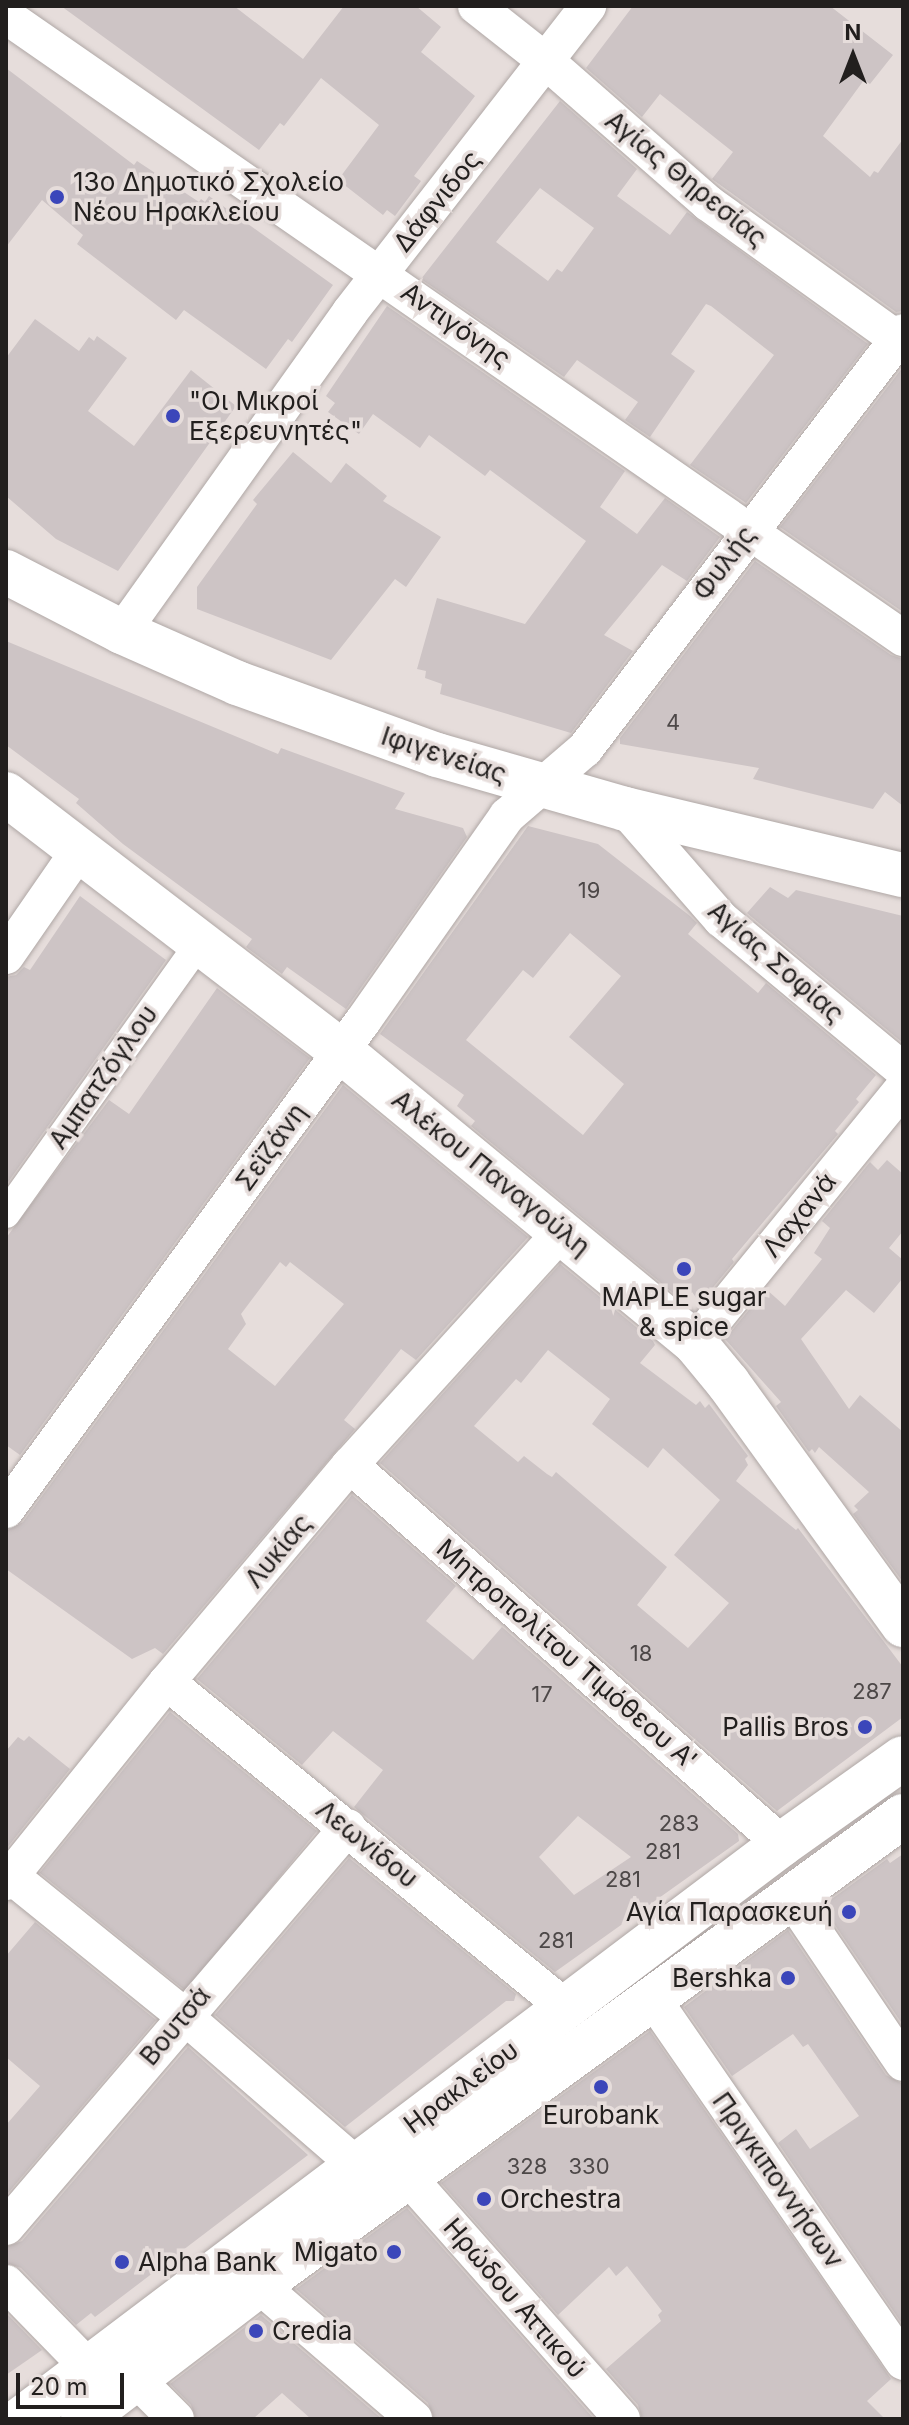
<!DOCTYPE html>
<html>
<head>
<meta charset="utf-8">
<style>
	body { margin:0 }
	#map { position:relative; width:909px; height:2425px; overflow:hidden; background:#e6dddb; font-family:Inter,sans-serif }
	div>[style] { position:absolute }
	[style*='--x'] { left:calc(var(--x)*1px); top:calc(var(--y)*1px); width:calc(var(--w)*1px); rotate:calc(var(--a)*1deg) }
	.building>* { inset:0; background:#cdc4c5; transform-origin:0 0 }
	.roads { filter:drop-shadow(0 0 2px #afa7a5) drop-shadow(0 0 2px #afa7a5) }
	.pedestrian>* { height:28px; margin:-14px; padding:0 14px; transform-origin:14px; border-radius:14px; background:#fff }
	.minor>* { height:36px; margin:-18px; padding:0 18px; transform-origin:18px; border-radius:18px; background:#fff }
	.tertiary>* { height:44px; margin:-22px; padding:0 22px; transform-origin:22px; border-radius:22px; background:#fff }
	.secondary>* { height:44px; margin:-22px; padding:0 22px; transform-origin:22px; border-radius:22px; background:#fff }
	.dots>* { width:22px; height:22px; translate:-50% -50%; box-sizing:border-box; border:4px solid #e6dddb; border-radius:50% }
	span { translate:-50% -50%; white-space:nowrap; text-align:center; line-height:1.15; -webkit-text-stroke:7px #e6dddb; paint-order:stroke }
	.number-label { font-size:22px; color:#4d4848 }
	.number-label span { -webkit-text-stroke-width:0 }
	.street-label { font-size:26px; color:#221f1e }
	.poi-label { font-size:26px; color:#221f1e }
	.left { translate:0 -50%; text-align:left }
	.right { translate:-100% -50%; text-align:right }
	.frame { position:absolute; inset:0; border:8px solid #221f1e; pointer-events:none }
	.north { position:absolute; left:813px; top:16px; width:80px; height:80px; -webkit-text-stroke:6px #e6dddb; paint-order:stroke; rotate:0deg; font-size:22px; font-weight:700; line-height:32px; text-align:center; color:#221f1e }
	.north::after { content:''; display:block; margin:auto; width:28px; height:36px; background:#221f1e; clip-path:polygon(50% 0,100% 100%,50% 72%,0 100%) }
	.scale { position:absolute; left:16px; top:2373px; width:108px; height:36px; box-sizing:border-box; border:4px solid #221f1e; border-top:0; padding-left:10px; font-size:24px; line-height:28px; white-space:nowrap; color:#221f1e; -webkit-text-stroke:6px #e6dddb; paint-order:stroke }
</style>
</head>
<body>
<div id="map">
	<div class="building">
		<i style="clip-path:polygon(61px 6px,234px 6px,303px 59px,344px 6px,416px 6px,441px 27px,421px 52px,475px 96px,414px 176px,421px 181px,395px 216px,387px 210px,383px 215px,338px 180px,379px 125px,321px 78px,284px 126px,280px 123px,259px 150px)"></i>
		<i style="clip-path:polygon(633px 6px,830px 6px,893px 55px,870px 84px,864px 80px,823px 136px,870px 177px,874px 171px,878px 173px,903px 139px,903px 311px,896px 312px,712px 179px,733px 152px,660px 94px,642px 117px,586px 68px)"></i>
		<i style="clip-path:polygon(6px 68px,134px 165px,137px 161px,199px 202px,201px 199px,205px 202px,209px 196px,333px 285px,292px 342px,288px 339px,266px 369px,184px 310px,176px 320px,77px 244px,83px 235px,42px 200px,6px 247px)"></i>
		<i style="clip-path:polygon(evenodd,560px 101px,637px 169px,617px 196px,670px 235px,687px 212px,868px 344px,746px 503px,690px 465px,774px 355px,711px 306px,706px 304px,671px 354px,695px 371px,650px 437px,625px 420px,638px 402px,577px 360px,564px 377px,421px 279px,560px 101px,540px 188px,594px 228px,562px 272px,557px 269px,548px 281px,496px 242px,540px 188px)"></i>
		<i style="clip-path:polygon(387px 306px,625px 471px,600px 507px,637px 534px,665px 498px,720px 537px,687px 581px,662px 565px,604px 635px,633px 651px,571px 733px,440px 694px,442px 684px,425px 678px,426px 671px,417px 669px,437px 598px,525px 624px,586px 541px,490px 470px,485px 476px,429px 435px,420px 448px,373px 414px,359px 434px,328px 412px,335px 403px,326px 396px)"></i>
		<i style="clip-path:polygon(35px 319px,79px 351px,89px 337px,94px 341px,97px 336px,127px 358px,88px 411px,134px 446px,191px 370px,236px 406px,118px 571px,56px 539px,6px 496px,6px 358px)"></i>
		<i style="clip-path:polygon(903px 367px,903px 612px,780px 527px)"></i>
		<i style="clip-path:polygon(293px 452px,331px 483px,346px 463px,387px 496px,383px 501px,441px 537px,406px 587px,395px 579px,331px 660px,197px 609px,197px 587px,257px 504px,253px 500px)"></i>
		<i style="clip-path:polygon(755px 561px,891px 655px,903px 659px,903px 806px,885px 792px,873px 809px,753px 779px,759px 768px,620px 744px,620px 738px)"></i>
		<i style="clip-path:polygon(6px 641px,278px 754px,281px 748px,405px 793px,395px 809px,463px 828px,467px 837px,346px 1009px,287px 967px,282px 974px,246px 947px,252px 939px,123px 844px,76px 803px,79px 799px,6px 745px)"></i>
		<i style="clip-path:polygon(evenodd,528px 826px,598px 844px,690px 916px,697px 923px,688px 934px,758px 993px,766px 983px,876px 1075px,856px 1099px,859px 1102px,835px 1131px,838px 1134px,732px 1259px,734px 1262px,700px 1303px,692px 1292px,684px 1302px,471px 1126px,475px 1121px,457px 1106px,464px 1095px,380px 1034px,528px 826px,570px 933px,621px 976px,569px 1037px,624px 1084px,583px 1135px,466px 1040px,523px 970px,533px 978px,570px 933px)"></i>
		<i style="clip-path:polygon(770px 887px,788px 898px,796px 890px,903px 916px,903px 1043px,747px 913px)"></i>
		<i style="clip-path:polygon(80px 896px,166px 960px,6px 1185px,6px 977px,16px 975px,24px 967px,30px 970px)"></i>
		<i style="clip-path:polygon(217px 988px,310px 1058px,20px 1455px,6px 1445px,6px 1238px,109px 1100px,129px 1114px)"></i>
		<i style="clip-path:polygon(evenodd,343px 1085px,528px 1237px,416px 1360px,401px 1349px,344px 1420px,355px 1429px,163px 1654px,155px 1648px,132px 1659px,6px 1569px,6px 1531px,23px 1522px,343px 1085px,280px 1262px,286px 1267px,290px 1262px,344px 1304px,275px 1386px,228px 1349px,246px 1324px,241px 1314px,280px 1262px)"></i>
		<i style="clip-path:polygon(887px 1160px,903px 1174px,903px 1231px,889px 1248px,903px 1260px,903px 1278px,874px 1313px,846px 1290px,801px 1339px,849px 1409px,860px 1395px,903px 1432px,903px 1582px,853px 1514px,858px 1510px,854px 1506px,869px 1492px,819px 1447px,815px 1453px,812px 1449px,809px 1452px,776px 1406px,781px 1402px,725px 1339px,766px 1289px,785px 1306px,822px 1259px,814px 1253px,830px 1228px,822px 1221px,870px 1162px,878px 1170px)"></i>
		<i style="clip-path:polygon(evenodd,560px 1264px,653px 1341px,655px 1345px,640px 1363px,696px 1405px,700px 1401px,705px 1408px,709px 1404px,748px 1456px,745px 1459px,748px 1465px,736px 1481px,796px 1530px,798px 1528px,903px 1667px,903px 1717px,777px 1811px,380px 1463px,560px 1264px,548px 1350px,610px 1399px,592px 1424px,648px 1468px,663px 1448px,720px 1500px,674px 1555px,729px 1603px,688px 1648px,637px 1605px,667px 1567px,556px 1472px,552px 1477px,547px 1474px,524px 1456px,518px 1462px,474px 1426px,516px 1379px,521px 1383px,548px 1350px)"></i>
		<i style="clip-path:polygon(evenodd,352px 1495px,456px 1586px,426px 1621px,473px 1660px,502px 1627px,738px 1834px,739px 1841px,555px 1972px,354px 1807px,383px 1770px,333px 1731px,302px 1765px,197px 1679px,352px 1495px,578px 1816px,631px 1857px,574px 1895px,539px 1857px,578px 1816px)"></i>
		<i style="left:170px;top:1712px;width:189px;height:207px;rotate:39deg"></i>
		<i style="clip-path:polygon(29px 1736px,70px 1769px,6px 1849px,6px 1751px,18px 1737px,24px 1741px)"></i>
		<i style="clip-path:polygon(903px 1854px,903px 2025px,822px 1906px,887px 1859px,890px 1863px)"></i>
		<i style="clip-path:polygon(349px 1858px,516px 1994px,514px 2001px,506px 2001px,345px 2127px,215px 2015px)"></i>
		<i style="clip-path:polygon(35px 1922px,156px 2020px,8px 2193px,6px 2125px,40px 2086px,6px 2057px,6px 1956px)"></i>
		<i style="clip-path:polygon(788px 1930px,886px 2075px,903px 2084px,903px 2325px,778px 2143px,796px 2129px,810px 2149px,859px 2116px,808px 2044px,803px 2047px,793px 2034px,732px 2076px,684px 2007px)"></i>
		<i style="clip-path:polygon(650px 2031px,891px 2379px,867px 2401px,885px 2419px,642px 2419px,638px 2405px,606px 2369px,661px 2321px,658px 2315px,662px 2311px,627px 2266px,616px 2276px,609px 2267px,558px 2315px,441px 2183px)"></i>
		<i style="clip-path:polygon(188px 2047px,308px 2155px,95px 2317px,91px 2313px,76px 2325px,21px 2268px,6px 2263px,6px 2247px,22px 2241px)"></i>
		<i style="clip-path:polygon(407px 2208px,594px 2419px,434px 2419px,428px 2403px,296px 2289px)"></i>
		<i style="clip-path:polygon(6px 2313px,42px 2350px,6px 2375px)"></i>
		<i style="clip-path:polygon(261px 2315px,382px 2419px,311px 2419px,282px 2393px,253px 2419px,196px 2419px,191px 2405px,170px 2384px)"></i>
	</div>
	<div class="roads">
		<div class="pedestrian">
			<i style="--x:6;--y:1214;--w:335;--a:-54.5"></i>
		</div>
		<div class="minor">
			<i style="--x:476;--y:6;--w:90;--a:38.3"></i>
			<i style="--x:547;--y:62;--w:214;--a:41.2"></i>
			<i style="--x:708;--y:203;--w:240;--a:35.7"></i>
			<i style="--x:6;--y:16;--w:1092;--a:34.74"></i>
			<i style="--x:122;--y:632;--w:393;--a:-54.5"></i>
			<i style="--x:350;--y:312;--w:388;--a:-52.1"></i>
			<i style="--x:625;--y:809;--w:146;--a:48.9"></i>
			<i style="--x:721;--y:919;--w:236;--a:39.7"></i>
			<i style="--x:6;--y:956;--w:130;--a:-55.3"></i>
			<i style="--x:695;--y:1343;--w:329;--a:-50.8"></i>
			<i style="--x:350;--y:1465;--w:575;--a:41.26"></i>
			<i style="--x:6;--y:1510;--w:605;--a:-53.87"></i>
			<i style="--x:363;--y:1021;--w:251;--a:-54.9"></i>
			<i style="--x:507;--y:816;--w:103;--a:-40.7"></i>
			<i style="--x:585;--y:749;--w:524;--a:-52.67"></i>
			<i style="--x:167;--y:1682;--w:515;--a:39.25"></i>
			<i style="--x:6;--y:1872;--w:228;--a:38.9"></i>
			<i style="--x:183;--y:2015;--w:229;--a:40.9"></i>
			<i style="--x:6;--y:1882;--w:257;--a:-51.2"></i>
			<i style="--x:167;--y:1682;--w:284;--a:-49.9"></i>
			<i style="--x:350;--y:1465;--w:316;--a:-47.8"></i>
			<i style="--x:791;--y:1897;--w:200;--a:56"></i>
			<i style="--x:653;--y:1999;--w:441;--a:55.4"></i>
			<i style="--x:408;--y:2177;--w:323;--a:48.5"></i>
			<i style="--x:6;--y:2227;--w:526;--a:-49.47"></i>
			<i style="--x:6;--y:2283;--w:117;--a:45.7"></i>
			<i style="--x:259;--y:2285;--w:205;--a:40.8"></i>
			<i style="--x:135;--y:2378;--w:58;--a:45"></i>
		</div>
		<div class="tertiary">
			<i style="--x:6;--y:572;--w:131;--a:27.3"></i>
			<i style="--x:122;--y:632;--w:126;--a:23.9"></i>
			<i style="--x:237;--y:683;--w:213;--a:19.8"></i>
			<i style="--x:437;--y:755;--w:196;--a:16"></i>
			<i style="--x:625;--y:809;--w:286;--a:13.4"></i>
			<i style="--x:6;--y:794;--w:422;--a:37.5"></i>
			<i style="--x:341;--y:1051;--w:459;--a:39.5"></i>
			<i style="--x:695;--y:1343;--w:52;--a:50.5"></i>
			<i style="--x:728;--y:1383;--w:299;--a:54.1"></i>
		</div>
		<div class="secondary">
			<i style="--x:21;--y:2419;--w:954;--a:-37.07"></i>
			<i style="--x:782;--y:1844;--w:148;--a:-35.4"></i>
			<i style="--x:83;--y:2419;--w:221;--a:-37.3"></i>
			<i style="--x:259;--y:2285;--w:797;--a:-36.06"></i>
		</div>
	</div>
	<div class="dots">
		<i style="left:57px;top:197px;background:#3b46ba"></i>
		<i style="left:173px;top:416px;background:#3b46ba"></i>
		<i style="left:684px;top:1269px;background:#3b46ba"></i>
		<i style="left:865px;top:1727px;background:#3b46ba"></i>
		<i style="left:849px;top:1912px;background:#3b46ba"></i>
		<i style="left:788px;top:1978px;background:#3b46ba"></i>
		<i style="left:601px;top:2087px;background:#3b46ba"></i>
		<i style="left:484px;top:2199px;background:#3b46ba"></i>
		<i style="left:394px;top:2252px;background:#3b46ba"></i>
		<i style="left:122px;top:2262px;background:#3b46ba"></i>
		<i style="left:256px;top:2331px;background:#3b46ba"></i>
	</div>
	<div class="number-label">
		<span style="left:673px;top:723px">4</span>
		<span style="left:589px;top:891px">19</span>
		<span style="left:641px;top:1654px">18</span>
		<span style="left:872px;top:1692px">287</span>
		<span style="left:542px;top:1695px">17</span>
		<span style="left:679px;top:1824px">283</span>
		<span style="left:663px;top:1852px">281</span>
		<span style="left:623px;top:1880px">281</span>
		<span style="left:556px;top:1941px">281</span>
		<span style="left:527px;top:2167px">328</span>
		<span style="left:589px;top:2167px">330</span>
	</div>
	<div class="street-label">
		<span style="left:686px;top:179px;rotate:39deg">Αγίας Θηρεσίας</span>
		<span style="left:437px;top:201px;rotate:-51deg">Δάφνιδος</span>
		<span style="left:456px;top:325px;rotate:35deg">Αντιγόνης</span>
		<span style="left:724px;top:563px;rotate:-53deg">Φυλής</span>
		<span style="left:444px;top:755px;rotate:18deg">Ιφιγενείας</span>
		<span style="left:776px;top:962px;rotate:41deg">Αγίας Σοφίας</span>
		<span style="left:103px;top:1077px;rotate:-55deg">Αμπατζόγλου</span>
		<span style="left:271px;top:1147px;rotate:-54deg">Σεϊζάνη</span>
		<span style="left:491px;top:1173px;rotate:39deg">Αλέκου Παναγούλη</span>
		<span style="left:799px;top:1215px;rotate:-51deg">Λαχανά</span>
		<span style="left:278px;top:1551px;rotate:-50deg">Λυκίας</span>
		<span style="left:567px;top:1654px;rotate:41deg">Μητροπολίτου Τιμόθεου Α'</span>
		<span style="left:367px;top:1844px;rotate:39deg">Λεωνίδου</span>
		<span style="left:175px;top:2026px;rotate:-50deg">Βουτσά</span>
		<span style="left:461px;top:2087px;rotate:-37deg">Ηρακλείου</span>
		<span style="left:778px;top:2180px;rotate:55deg">Πριγκιποννήσων</span>
		<span style="left:515px;top:2298px;rotate:49deg">Ηρώδου Αττικού</span>
	</div>
	<div class="poi-label">
		<span class="left" style="left:73px;top:197px">13ο Δημοτικό Σχολείο<br>Νέου Ηρακλείου</span>
		<span class="left" style="left:189px;top:416px">"Οι Μικροί<br>Εξερευνητές"</span>
		<span style="left:684px;top:1312px">MAPLE sugar<br>&amp; spice</span>
		<span class="right" style="left:849px;top:1727px">Pallis Bros</span>
		<span class="right" style="left:833px;top:1912px">Αγία Παρασκευή</span>
		<span class="right" style="left:772px;top:1978px">Bershka</span>
		<span style="left:601px;top:2115px">Eurobank</span>
		<span class="left" style="left:500px;top:2199px">Orchestra</span>
		<span class="right" style="left:378px;top:2252px">Migato</span>
		<span class="left" style="left:138px;top:2262px">Alpha Bank</span>
		<span class="left" style="left:272px;top:2331px">Credia</span>
	</div>
	<div class="frame"></div>
	<div class="north">N</div>
	<div class="scale">20 m</div>
</div>
</body>
</html>
